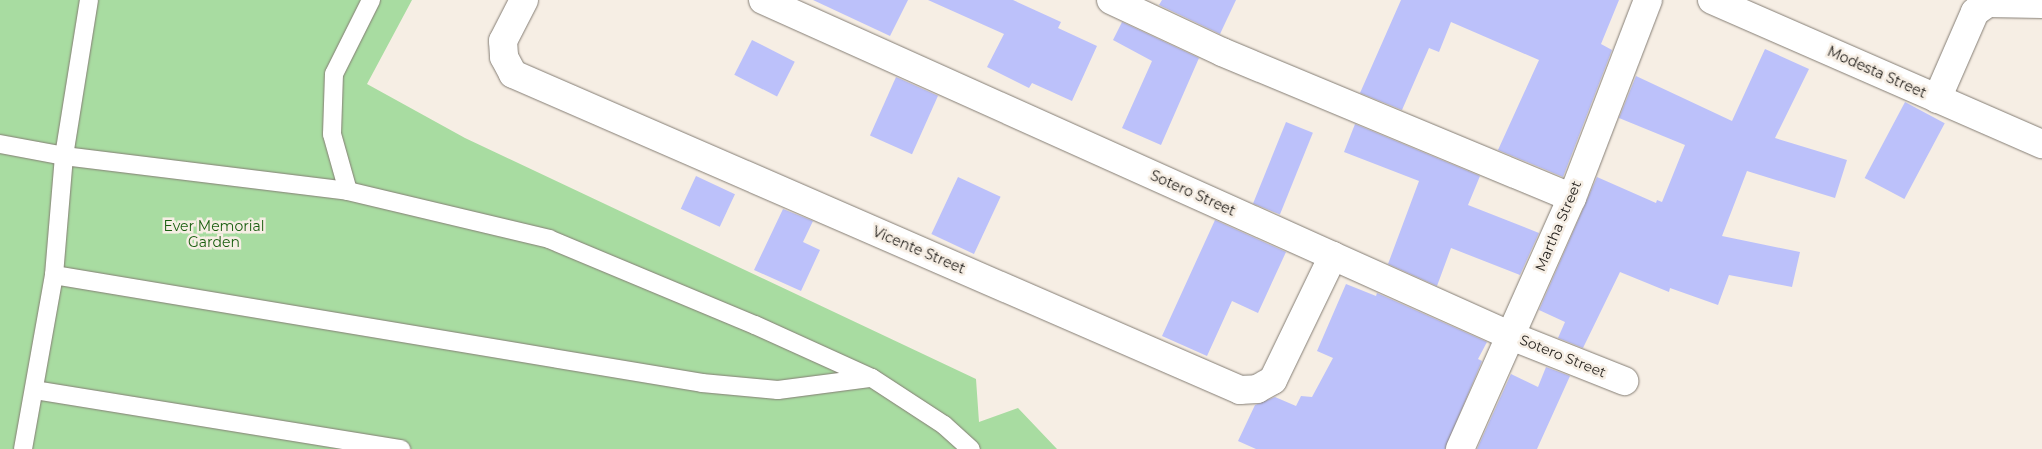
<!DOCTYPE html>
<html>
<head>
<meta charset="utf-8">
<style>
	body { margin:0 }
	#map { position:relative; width:2042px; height:449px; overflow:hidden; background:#f6eee4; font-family:Montserrat,sans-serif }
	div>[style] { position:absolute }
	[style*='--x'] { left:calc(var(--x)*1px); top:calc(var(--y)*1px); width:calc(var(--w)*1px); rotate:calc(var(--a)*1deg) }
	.green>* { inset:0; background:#a8dca1 }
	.building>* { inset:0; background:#bcc1fa; transform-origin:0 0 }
	.roads { filter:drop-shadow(0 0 1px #847d74) drop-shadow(0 0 1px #847d74) }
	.lane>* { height:18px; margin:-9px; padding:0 9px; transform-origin:9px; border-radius:9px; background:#fff }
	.street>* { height:28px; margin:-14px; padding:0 14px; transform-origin:14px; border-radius:14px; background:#fff }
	span { translate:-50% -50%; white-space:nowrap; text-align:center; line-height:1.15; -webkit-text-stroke:5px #f6eee4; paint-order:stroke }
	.street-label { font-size:14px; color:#201d19 }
	.park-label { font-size:14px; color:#195e0f }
</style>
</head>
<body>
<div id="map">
	<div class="green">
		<i style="clip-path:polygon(0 0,412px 0,367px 84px,465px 138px,976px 379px,979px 422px,1018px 408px,1057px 449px,0 449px)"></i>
	</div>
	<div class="building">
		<i style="clip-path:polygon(813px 0,908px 0,890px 36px)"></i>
		<i style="clip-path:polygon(928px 0,1013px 0,1061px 22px,1058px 28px,1097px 46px,1072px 101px,1032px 83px,1029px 88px,987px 67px,1004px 34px)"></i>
		<i style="clip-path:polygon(1162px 0,1236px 0,1220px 34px,1159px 5px)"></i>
		<i style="clip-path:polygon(1401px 0,1619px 0,1601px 44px,1612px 50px,1563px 177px,1498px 150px,1539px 60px,1451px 22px,1439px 52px,1429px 48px,1402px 110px,1360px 93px)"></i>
		<i style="clip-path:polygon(1122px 22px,1199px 58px,1161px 145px,1122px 128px,1152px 61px,1113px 40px)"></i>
		<i style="left:752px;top:40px;width:48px;height:39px;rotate:27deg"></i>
		<i style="clip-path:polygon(1765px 49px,1809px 69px,1775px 138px,1847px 160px,1835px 198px,1747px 171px,1722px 236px,1800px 252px,1792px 287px,1729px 275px,1718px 305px,1670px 288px,1669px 292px,1620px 272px,1583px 348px,1558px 338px,1565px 322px,1539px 310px,1597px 177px,1656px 203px,1657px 200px,1662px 202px,1685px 145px,1619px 118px,1636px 76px,1732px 121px)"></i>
		<i style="left:896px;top:77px;width:46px;height:64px;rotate:24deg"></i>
		<i style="left:1905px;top:102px;width:45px;height:86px;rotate:28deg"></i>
		<i style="left:1286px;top:122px;width:29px;height:88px;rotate:22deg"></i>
		<i style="clip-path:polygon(1355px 124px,1480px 176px,1468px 205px,1539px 233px,1520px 275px,1451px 248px,1437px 286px,1388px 264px,1419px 181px,1344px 152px)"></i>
		<i style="left:696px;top:176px;width:43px;height:36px;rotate:25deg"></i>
		<i style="left:958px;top:177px;width:47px;height:63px;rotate:25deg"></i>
		<i style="clip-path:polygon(783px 209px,813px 221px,803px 242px,820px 250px,801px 291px,754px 270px)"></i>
		<i style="clip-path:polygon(1215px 220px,1286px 252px,1258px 313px,1232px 301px,1207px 356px,1162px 336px)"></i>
		<i style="clip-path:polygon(1346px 284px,1376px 296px,1377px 293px,1487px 342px,1478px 359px,1482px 361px,1445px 449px,1256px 449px,1238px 441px,1255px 405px,1275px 397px,1296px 406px,1301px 396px,1312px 397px,1333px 358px,1317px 351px)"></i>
		<i style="clip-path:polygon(1546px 367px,1570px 376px,1537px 449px,1477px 449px,1511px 374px,1538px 387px)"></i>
	</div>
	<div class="roads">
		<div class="lane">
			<i style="--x:0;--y:144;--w:65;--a:10.6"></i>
			<i style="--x:64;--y:156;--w:286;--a:7"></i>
			<i style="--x:348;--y:191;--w:207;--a:13.4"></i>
			<i style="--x:549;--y:239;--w:223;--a:22.7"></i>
			<i style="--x:755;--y:325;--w:128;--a:24.4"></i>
			<i style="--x:872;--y:378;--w:86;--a:33.1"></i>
			<i style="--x:944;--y:425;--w:36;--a:42"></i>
			<i style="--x:348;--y:191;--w:59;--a:-105.7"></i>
			<i style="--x:332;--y:134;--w:60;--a:-88.1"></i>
			<i style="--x:334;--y:74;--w:83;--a:-63.4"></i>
			<i style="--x:54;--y:275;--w:657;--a:9.46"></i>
			<i style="--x:702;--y:383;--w:76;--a:5.3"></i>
			<i style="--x:778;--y:390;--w:94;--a:-7.4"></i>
			<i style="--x:35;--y:390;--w:371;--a:9.2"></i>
			<i style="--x:23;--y:449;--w:177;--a:-79.9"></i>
			<i style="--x:54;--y:275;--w:119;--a:-85.2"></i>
			<i style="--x:64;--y:156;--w:158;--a:-80.9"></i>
		</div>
		<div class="street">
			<i style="--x:524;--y:0;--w:46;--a:117.1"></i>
			<i style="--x:503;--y:41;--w:16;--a:86"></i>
			<i style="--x:504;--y:57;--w:19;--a:62"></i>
			<i style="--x:513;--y:74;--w:793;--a:23.49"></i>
			<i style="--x:1240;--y:390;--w:17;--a:-3"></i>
			<i style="--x:1257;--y:389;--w:18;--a:-29"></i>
			<i style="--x:1273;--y:380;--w:138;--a:-64.2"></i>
			<i style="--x:763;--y:0;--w:820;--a:24.19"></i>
			<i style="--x:1511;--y:336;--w:122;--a:21.7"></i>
			<i style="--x:1111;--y:0;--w:123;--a:25.1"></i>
			<i style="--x:1222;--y:52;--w:379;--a:22.6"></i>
			<i style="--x:1712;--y:0;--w:360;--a:23.6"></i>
			<i style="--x:1937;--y:99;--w:95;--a:-66.4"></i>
			<i style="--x:1975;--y:12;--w:16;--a:-35"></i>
			<i style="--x:1988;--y:3;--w:54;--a:1.1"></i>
			<i style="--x:1460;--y:449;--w:275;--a:-66"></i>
			<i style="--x:1572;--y:198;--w:212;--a:-69"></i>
		</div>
	</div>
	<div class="street-label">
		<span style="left:1877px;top:72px;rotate:24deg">Modesta Street</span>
		<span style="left:1193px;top:193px;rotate:24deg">Sotero Street</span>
		<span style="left:1558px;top:226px;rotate:-67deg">Martha Street</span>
		<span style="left:919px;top:250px;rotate:23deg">Vicente Street</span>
		<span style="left:1563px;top:356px;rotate:22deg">Sotero Street</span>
	</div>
	<div class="park-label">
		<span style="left:214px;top:234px">Ever Memorial<br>Garden</span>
	</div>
</div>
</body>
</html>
